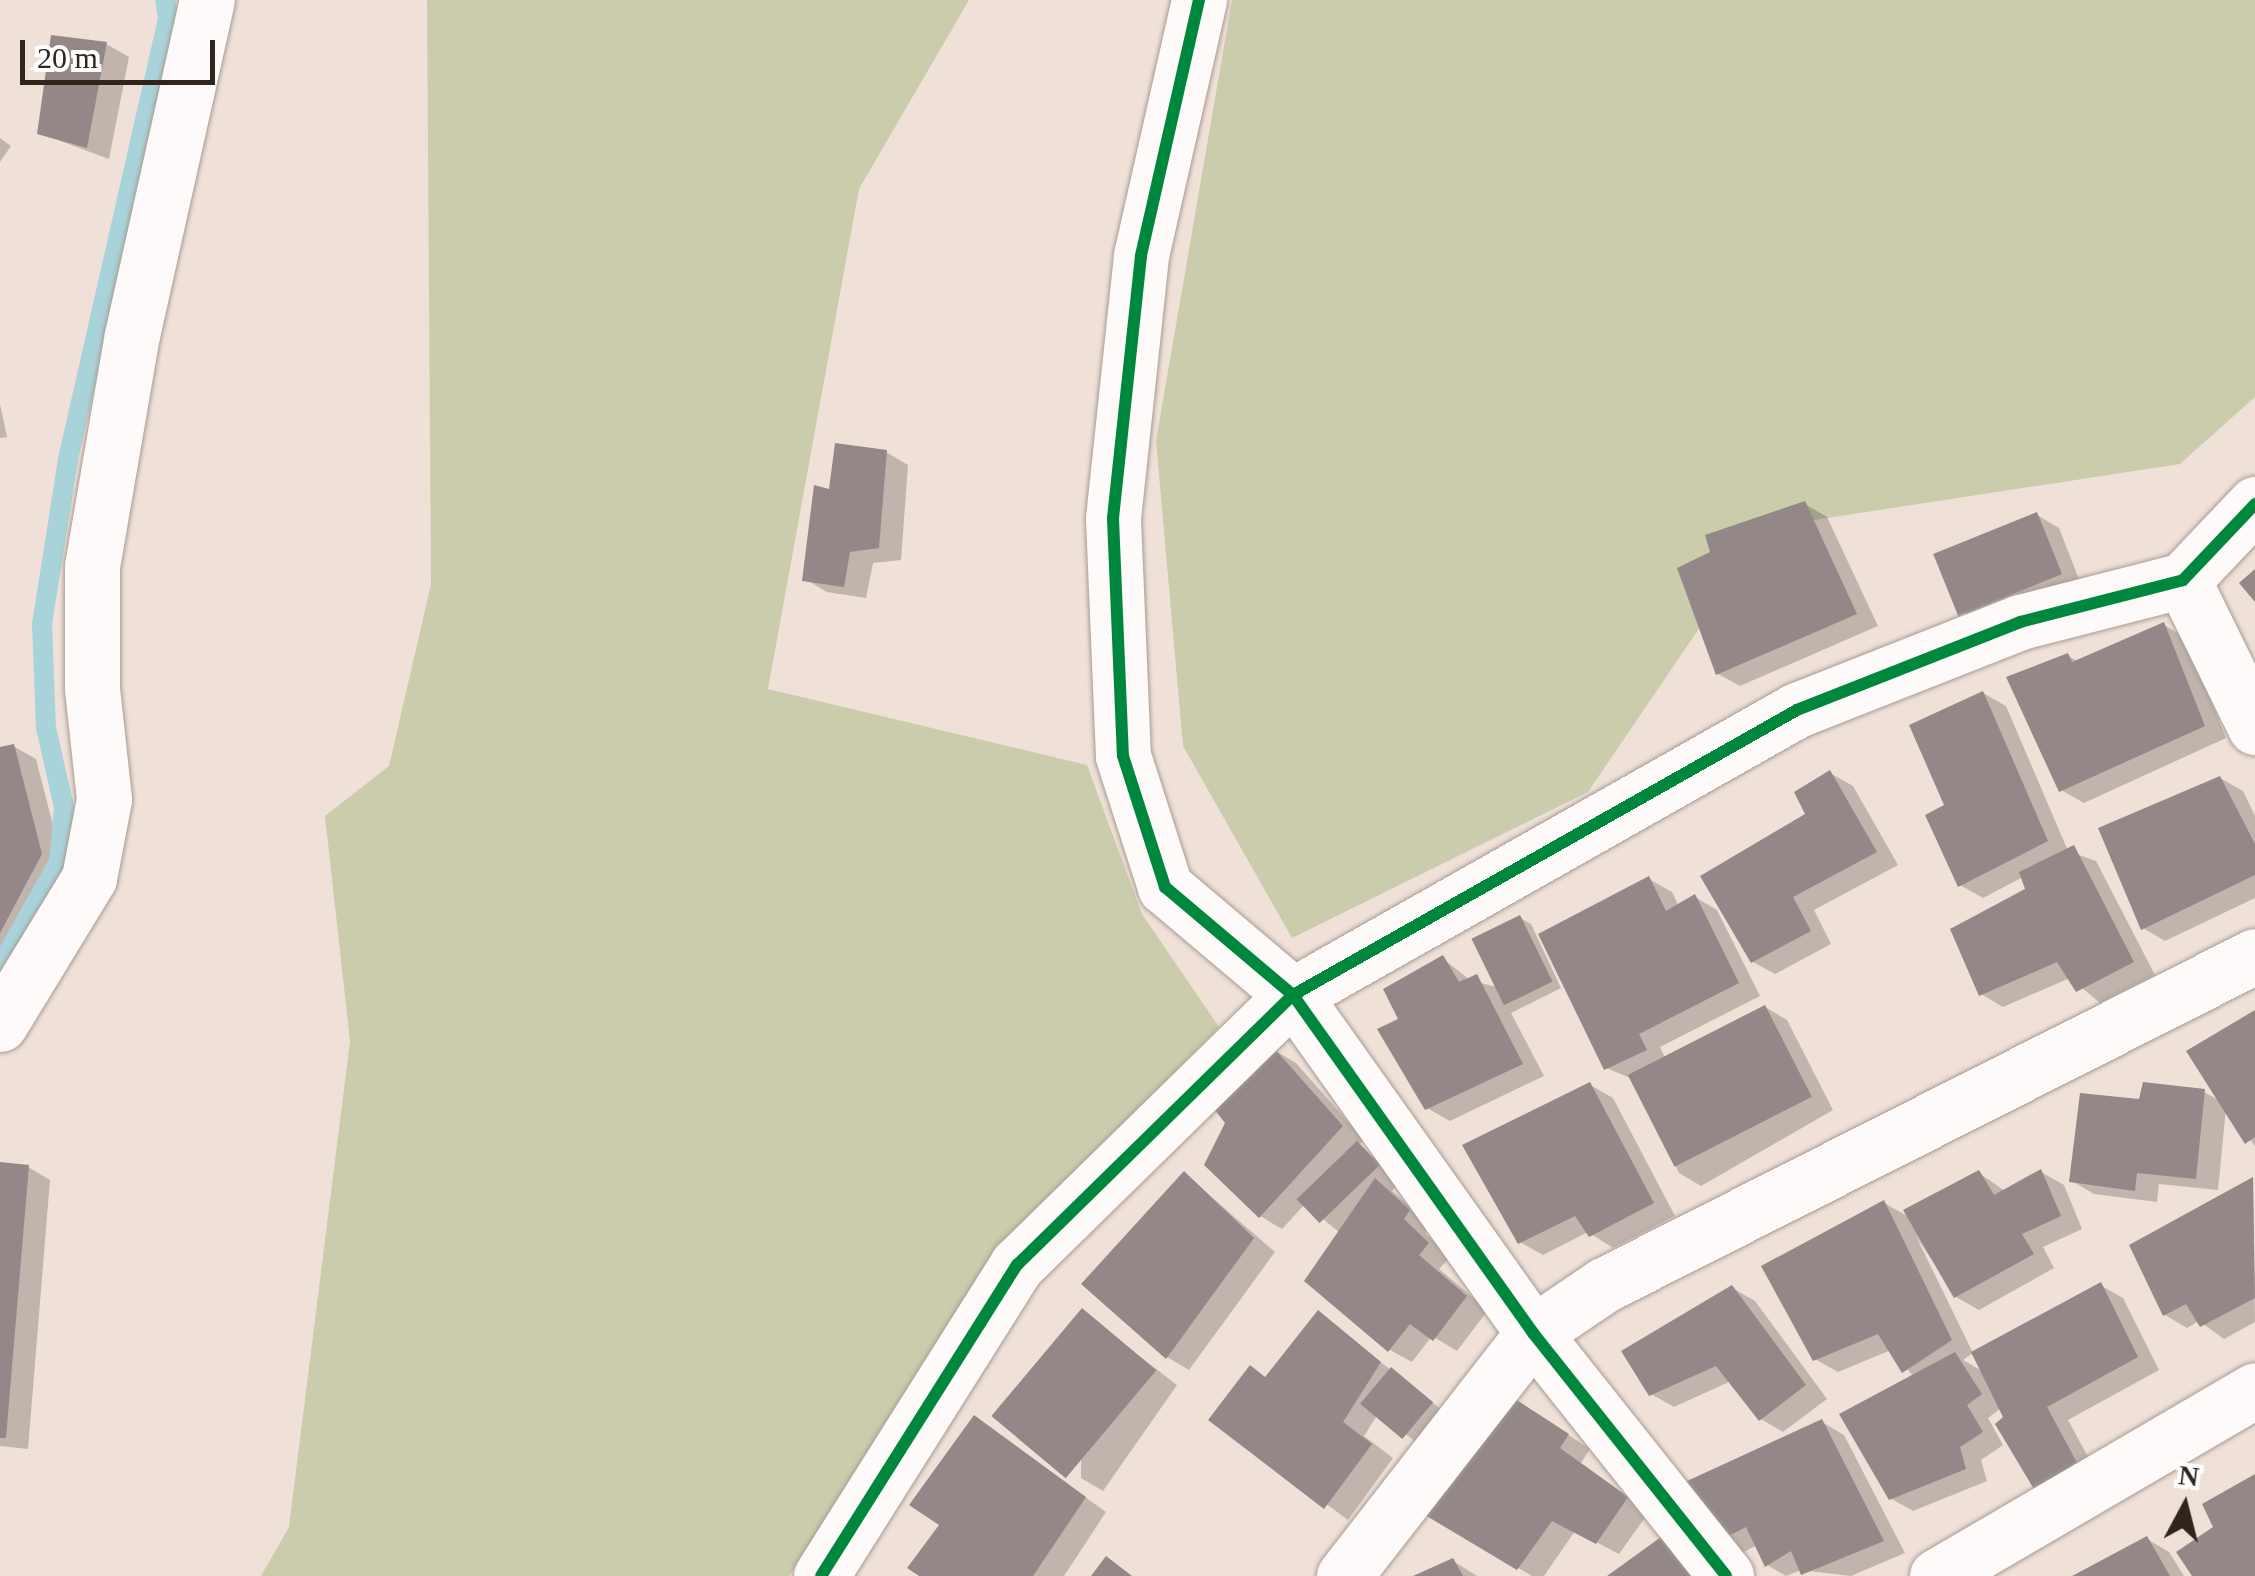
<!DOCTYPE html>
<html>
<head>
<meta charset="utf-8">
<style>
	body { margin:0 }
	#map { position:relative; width:2255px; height:1576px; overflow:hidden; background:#f0e1d8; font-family:"Times New Roman",serif }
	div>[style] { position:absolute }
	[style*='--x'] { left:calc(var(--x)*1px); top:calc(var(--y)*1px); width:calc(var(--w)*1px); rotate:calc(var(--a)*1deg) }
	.forest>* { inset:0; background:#caccac }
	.shadow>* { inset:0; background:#0003 }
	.stream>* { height:20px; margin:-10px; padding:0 10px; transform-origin:10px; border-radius:10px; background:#a9d3da }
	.building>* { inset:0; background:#938787; transform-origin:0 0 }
	.roads { filter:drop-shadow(0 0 2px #a79b93) drop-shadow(0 0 2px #a79b93) }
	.minor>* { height:55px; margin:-27.5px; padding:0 27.5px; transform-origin:27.5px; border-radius:27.5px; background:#fdfaf9 }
	.cycleway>* { height:12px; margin:-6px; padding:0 6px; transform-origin:6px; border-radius:6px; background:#00873e }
	span { translate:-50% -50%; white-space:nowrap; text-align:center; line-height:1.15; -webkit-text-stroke:10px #fff; paint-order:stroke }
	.north { position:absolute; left:2135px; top:1456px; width:100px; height:100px; -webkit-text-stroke:8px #fff; paint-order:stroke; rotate:7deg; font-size:28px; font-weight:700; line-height:40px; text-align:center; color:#30241b }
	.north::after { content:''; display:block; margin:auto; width:35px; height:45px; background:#30241b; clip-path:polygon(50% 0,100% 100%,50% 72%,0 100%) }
	.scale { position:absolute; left:20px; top:40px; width:195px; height:45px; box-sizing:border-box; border:5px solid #30241b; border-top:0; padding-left:12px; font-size:30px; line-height:35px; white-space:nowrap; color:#30241b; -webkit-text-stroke:8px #fff; paint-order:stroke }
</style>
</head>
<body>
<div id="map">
	<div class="forest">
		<i style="clip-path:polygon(427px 0,969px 0,859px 189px,768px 689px,1087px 765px,1142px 914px,1219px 1027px,998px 1249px,789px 1576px,261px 1576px,289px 1527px,350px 1041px,325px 816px,389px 766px,431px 584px)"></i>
		<i style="clip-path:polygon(1232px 0,2255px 0,2255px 397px,2180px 464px,1768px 527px,1588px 792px,1292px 938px,1183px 746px,1156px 441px)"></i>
	</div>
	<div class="shadow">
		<i style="clip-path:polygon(106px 44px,129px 57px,109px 159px,39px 133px)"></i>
		<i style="clip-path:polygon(0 138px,11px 146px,0 162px)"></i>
		<i style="clip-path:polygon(0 404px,7px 437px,0 438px)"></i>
		<i style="clip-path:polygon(886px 452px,908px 465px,901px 560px,873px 563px,866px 598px,827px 592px,805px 579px,831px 492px)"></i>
		<i style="clip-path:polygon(1805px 504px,1827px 517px,1878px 626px,1740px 686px,1718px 674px)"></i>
		<i style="clip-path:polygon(2037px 515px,2059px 528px,2082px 587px,1982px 623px,1959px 610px)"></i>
		<i style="clip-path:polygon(2164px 625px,2186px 638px,2226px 738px,2084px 803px,2061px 790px,2068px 656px,2079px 662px)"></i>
		<i style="clip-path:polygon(1983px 693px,2006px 706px,2068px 851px,2096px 861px,2155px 975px,2100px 1003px,2070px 978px,2003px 1007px,1981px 994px,2028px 890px,2023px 877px,1983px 898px,1960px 885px,1947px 806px)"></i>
		<i style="clip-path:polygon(13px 746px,36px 759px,64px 868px,0 987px,0 749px)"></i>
		<i style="clip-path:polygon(1830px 773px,1853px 786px,1898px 865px,1814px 910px,1831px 944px,1775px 974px,1753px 962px)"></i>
		<i style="clip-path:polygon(2220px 778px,2243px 791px,2255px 816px,2255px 898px,2165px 941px,2143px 928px)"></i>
		<i style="clip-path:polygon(1649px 879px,1672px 892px,1679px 907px,1695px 897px,1717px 910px,1760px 996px,1660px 1047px,1666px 1060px,1765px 1007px,1787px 1020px,1833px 1110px,1701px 1186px,1679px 1173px,1633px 1079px,1606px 1068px)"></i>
		<i style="clip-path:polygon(1520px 918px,1531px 924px,1561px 988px,1511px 1013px,1544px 1076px,1450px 1121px,1427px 1108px,1402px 1020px,1442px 958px,1470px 980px,1496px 987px)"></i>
		<i style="clip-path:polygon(2255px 1012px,2255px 1146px,2226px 1108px,2218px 1190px,2159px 1184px,2157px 1202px,2094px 1194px,2072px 1181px,2141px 1101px,2204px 1092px,2222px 1102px)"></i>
		<i style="clip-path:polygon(1274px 1050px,1296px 1063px,1364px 1140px,1359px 1145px,1401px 1180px,1392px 1191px,1431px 1224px,1425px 1233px,1450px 1257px,1439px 1269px,1488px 1310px,1457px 1351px,1432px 1336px,1412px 1362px,1390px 1350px,1340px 1233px,1305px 1204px,1282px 1229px,1260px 1216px)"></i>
		<i style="clip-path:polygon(1590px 1085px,1613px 1098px,1675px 1216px,1613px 1248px,1588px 1232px,1543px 1255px,1520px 1242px)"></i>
		<i style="clip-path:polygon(0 1165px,28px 1167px,50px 1180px,28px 1449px,0 1446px)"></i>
		<i style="clip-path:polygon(2041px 1172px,2064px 1185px,2082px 1229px,2043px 1247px,2054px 1268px,1979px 1310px,1956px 1297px,1916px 1236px,1973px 1353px,1963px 1360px,1984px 1372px,2100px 1285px,2123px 1298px,2159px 1370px,2068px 1420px,2102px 1483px,2001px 1408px,1988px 1418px,2003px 1445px,1981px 1460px,1987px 1481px,1913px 1511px,1890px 1498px,1914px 1377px,1891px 1350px,1838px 1372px,1815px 1359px,1884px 1203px,1911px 1218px,1979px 1173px,2005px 1191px)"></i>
		<i style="clip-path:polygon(1185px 1174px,1275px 1252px,1189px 1370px,1167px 1357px)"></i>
		<i style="clip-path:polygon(2253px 1180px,2255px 1322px,2224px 1339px,2199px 1321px,2187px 1328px,2165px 1315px)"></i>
		<i style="clip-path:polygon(1732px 1288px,1755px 1301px,1827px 1399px,1783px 1432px,1761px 1419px,1731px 1381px,1674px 1407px,1651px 1394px)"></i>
		<i style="clip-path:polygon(1082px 1312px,1177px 1385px,1103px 1491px,1081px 1478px)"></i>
		<i style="clip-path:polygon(1318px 1313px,1442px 1410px,1415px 1441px,1378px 1414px,1364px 1436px,1393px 1458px,1348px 1520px,1212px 1420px,1250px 1369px,1267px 1378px)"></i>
		<i style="clip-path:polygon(1532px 1411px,1590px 1449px,1581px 1463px,1649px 1512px,1619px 1554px,1575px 1531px,1544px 1576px,1532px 1576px,1423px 1512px)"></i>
		<i style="clip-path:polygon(975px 1418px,1106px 1512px,1064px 1576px,923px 1576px)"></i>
		<i style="clip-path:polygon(1822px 1422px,1844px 1435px,1905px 1553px,1851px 1576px,1801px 1570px,1786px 1576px,1767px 1565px,1757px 1545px,1740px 1554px,1717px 1541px)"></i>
		<i style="clip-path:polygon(2147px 1539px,2169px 1552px,2184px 1576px,2078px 1576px)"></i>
		<i style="clip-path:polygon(1453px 1561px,1477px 1576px,1419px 1576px)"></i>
	</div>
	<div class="stream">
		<i style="--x:0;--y:967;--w:120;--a:-60.7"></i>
		<i style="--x:59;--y:862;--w:55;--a:-84.8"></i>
		<i style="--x:64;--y:807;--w:81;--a:-102.8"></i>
		<i style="--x:46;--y:728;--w:104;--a:-92.2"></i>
		<i style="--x:42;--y:624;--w:167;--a:-81"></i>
		<i style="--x:68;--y:459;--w:452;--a:-77.2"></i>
		<i style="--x:168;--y:18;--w:18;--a:-99"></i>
	</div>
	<div class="building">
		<i style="clip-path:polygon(51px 35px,107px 42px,87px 148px,37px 134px)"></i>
		<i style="clip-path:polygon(835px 443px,887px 450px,879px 548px,850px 552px,844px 587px,802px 581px,814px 485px,829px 489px)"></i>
		<i style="clip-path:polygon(1805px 501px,1857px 614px,1716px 675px,1677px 568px,1710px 552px,1705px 535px)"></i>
		<i style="left:2037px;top:512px;width:67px;height:112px;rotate:68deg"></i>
		<i style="clip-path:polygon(2255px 569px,2255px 602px,2239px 583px)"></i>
		<i style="clip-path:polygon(2164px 622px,2205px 726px,2059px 792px,2006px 677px,2068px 653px,2072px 662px)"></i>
		<i style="clip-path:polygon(1983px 691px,2048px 841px,1958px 887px,1925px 815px,1944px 805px,1909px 725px)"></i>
		<i style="clip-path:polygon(14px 744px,42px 854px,0 933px,0 747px)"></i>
		<i style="clip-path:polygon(1830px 770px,1877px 852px,1793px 897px,1811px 931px,1751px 963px,1700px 876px,1805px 814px,1794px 792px)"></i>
		<i style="clip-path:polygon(2220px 776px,2255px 844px,2255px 875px,2141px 930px,2098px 828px)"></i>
		<i style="clip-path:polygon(2074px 845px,2134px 962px,2076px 992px,2057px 962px,1979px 996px,1950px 929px,2025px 889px,2019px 872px)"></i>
		<i style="clip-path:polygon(1649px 876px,1666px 911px,1695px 894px,1739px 983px,1639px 1034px,1647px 1050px,1604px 1070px,1538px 934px)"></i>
		<i style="left:1520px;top:915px;width:74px;height:54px;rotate:64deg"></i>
		<i style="clip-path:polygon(1443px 955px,1459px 982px,1477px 974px,1523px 1064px,1425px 1110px,1377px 1029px,1398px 1019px,1383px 989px)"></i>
		<i style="left:1765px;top:1005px;width:103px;height:154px;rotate:63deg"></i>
		<i style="clip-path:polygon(2255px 1010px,2255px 1137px,2245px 1144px,2186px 1051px)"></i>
		<i style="clip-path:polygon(1273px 1047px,1343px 1126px,1259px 1218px,1204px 1165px,1225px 1123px,1211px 1105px)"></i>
		<i style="clip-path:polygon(1590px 1082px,1654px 1203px,1589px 1237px,1575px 1216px,1518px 1244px,1462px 1145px)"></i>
		<i style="clip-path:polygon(2143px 1082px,2205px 1089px,2196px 1179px,2137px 1173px,2135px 1191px,2069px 1182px,2080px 1093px,2139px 1099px)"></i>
		<i style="left:1357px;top:1141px;width:33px;height:84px;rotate:46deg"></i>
		<i style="clip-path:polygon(0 1162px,29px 1165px,6px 1438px,0 1438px)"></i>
		<i style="clip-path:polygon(2041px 1169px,2061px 1216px,2022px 1234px,2034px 1254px,1954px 1298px,1903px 1210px,1979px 1170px,1994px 1195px)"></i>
		<i style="clip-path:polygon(1184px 1171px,1254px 1238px,1166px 1359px,1081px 1284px)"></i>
		<i style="clip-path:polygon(2253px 1177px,2255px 1298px,2200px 1327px,2186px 1304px,2163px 1316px,2129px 1245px)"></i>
		<i style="clip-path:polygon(1375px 1178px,1410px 1210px,1404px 1219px,1429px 1243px,1419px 1255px,1467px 1296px,1433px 1341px,1410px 1324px,1388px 1352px,1304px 1281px)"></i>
		<i style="clip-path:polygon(1884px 1200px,1952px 1340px,1902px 1373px,1878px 1334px,1813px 1361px,1761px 1266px)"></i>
		<i style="clip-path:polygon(2101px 1282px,2138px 1357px,2047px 1407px,2081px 1470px,2038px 1496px,1995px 1424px,2003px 1417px,1971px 1352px)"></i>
		<i style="clip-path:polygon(1732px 1285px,1806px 1385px,1759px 1421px,1716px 1366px,1649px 1396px,1621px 1351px)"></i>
		<i style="left:1082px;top:1308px;width:97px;height:141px;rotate:40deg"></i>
		<i style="clip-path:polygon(1318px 1310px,1381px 1362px,1343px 1422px,1372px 1444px,1324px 1509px,1208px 1420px,1250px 1365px,1265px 1377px)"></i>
		<i style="clip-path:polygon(1955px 1352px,1982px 1394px,1967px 1405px,1983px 1432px,1960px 1447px,1966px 1469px,1889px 1500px,1839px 1414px)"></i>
		<i style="left:1391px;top:1367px;width:55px;height:48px;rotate:40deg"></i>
		<i style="clip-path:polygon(1509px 1395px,1569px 1434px,1560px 1448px,1628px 1497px,1596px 1544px,1552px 1521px,1517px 1570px,1420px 1512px)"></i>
		<i style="clip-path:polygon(974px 1415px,1086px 1497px,1033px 1576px,919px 1576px,907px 1568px,939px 1525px,909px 1505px)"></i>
		<i style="clip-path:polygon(1822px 1419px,1884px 1541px,1801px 1575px,1791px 1551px,1765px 1567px,1746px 1527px,1715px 1543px,1685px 1482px)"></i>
		<i style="clip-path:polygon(2255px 1474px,2255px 1576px,2192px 1576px,2176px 1552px,2213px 1527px,2202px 1504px)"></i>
		<i style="clip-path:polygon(2147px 1536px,2170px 1576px,2072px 1576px)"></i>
		<i style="clip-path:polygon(1661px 1537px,1691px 1576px,1607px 1576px)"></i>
		<i style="clip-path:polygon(1106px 1556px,1132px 1576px,1091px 1576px)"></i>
		<i style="clip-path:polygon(1453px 1558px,1463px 1576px,1413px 1576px)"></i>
	</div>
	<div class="roads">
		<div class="minor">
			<i style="--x:1199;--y:0;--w:262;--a:102.8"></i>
			<i style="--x:1141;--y:256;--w:264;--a:96.1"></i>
			<i style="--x:1113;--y:519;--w:237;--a:87.6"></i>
			<i style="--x:1123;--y:756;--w:138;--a:72.2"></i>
			<i style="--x:1165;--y:887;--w:167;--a:40.2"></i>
			<i style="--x:1293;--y:995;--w:415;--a:54.6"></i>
			<i style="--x:1533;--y:1333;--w:310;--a:51.5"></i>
			<i style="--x:2183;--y:580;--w:164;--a:63.9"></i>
			<i style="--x:0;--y:1024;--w:171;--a:-58.6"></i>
			<i style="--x:89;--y:878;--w:80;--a:-79.2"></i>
			<i style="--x:104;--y:799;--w:112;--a:-96.2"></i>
			<i style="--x:92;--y:688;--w:122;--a:-90"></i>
			<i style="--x:92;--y:566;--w:234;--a:-80.2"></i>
			<i style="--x:132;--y:335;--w:343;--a:-77.4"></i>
			<i style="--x:821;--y:1576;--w:368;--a:-57.8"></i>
			<i style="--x:1017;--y:1265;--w:386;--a:-44.4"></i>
			<i style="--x:1293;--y:995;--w:579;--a:-29.49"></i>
			<i style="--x:1797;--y:710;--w:240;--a:-21.5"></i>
			<i style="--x:2020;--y:622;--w:168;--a:-14.4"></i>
			<i style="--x:2183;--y:580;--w:105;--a:-46.5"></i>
			<i style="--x:1344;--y:1576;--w:308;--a:-52.1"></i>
			<i style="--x:1533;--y:1333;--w:86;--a:-34.1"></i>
			<i style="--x:1604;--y:1285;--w:729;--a:-26.81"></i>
			<i style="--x:1937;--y:1576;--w:368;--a:-30.3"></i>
		</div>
	</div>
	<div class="cycleway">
		<i style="--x:1199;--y:0;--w:262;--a:102.8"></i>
		<i style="--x:1141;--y:256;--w:264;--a:96.1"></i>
		<i style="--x:1113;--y:519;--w:237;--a:87.6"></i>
		<i style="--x:1123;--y:756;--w:138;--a:72.2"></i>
		<i style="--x:1165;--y:887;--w:167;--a:40.2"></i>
		<i style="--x:1293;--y:995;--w:415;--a:54.6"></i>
		<i style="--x:1533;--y:1333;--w:310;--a:51.5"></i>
		<i style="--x:821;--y:1576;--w:368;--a:-57.8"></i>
		<i style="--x:1017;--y:1265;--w:386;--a:-44.4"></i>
		<i style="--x:1293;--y:995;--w:579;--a:-29.49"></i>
		<i style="--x:1797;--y:710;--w:240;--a:-21.5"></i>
		<i style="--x:2020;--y:622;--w:168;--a:-14.4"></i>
		<i style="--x:2183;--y:580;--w:105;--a:-46.5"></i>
	</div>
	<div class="north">N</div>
	<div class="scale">20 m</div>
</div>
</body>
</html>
